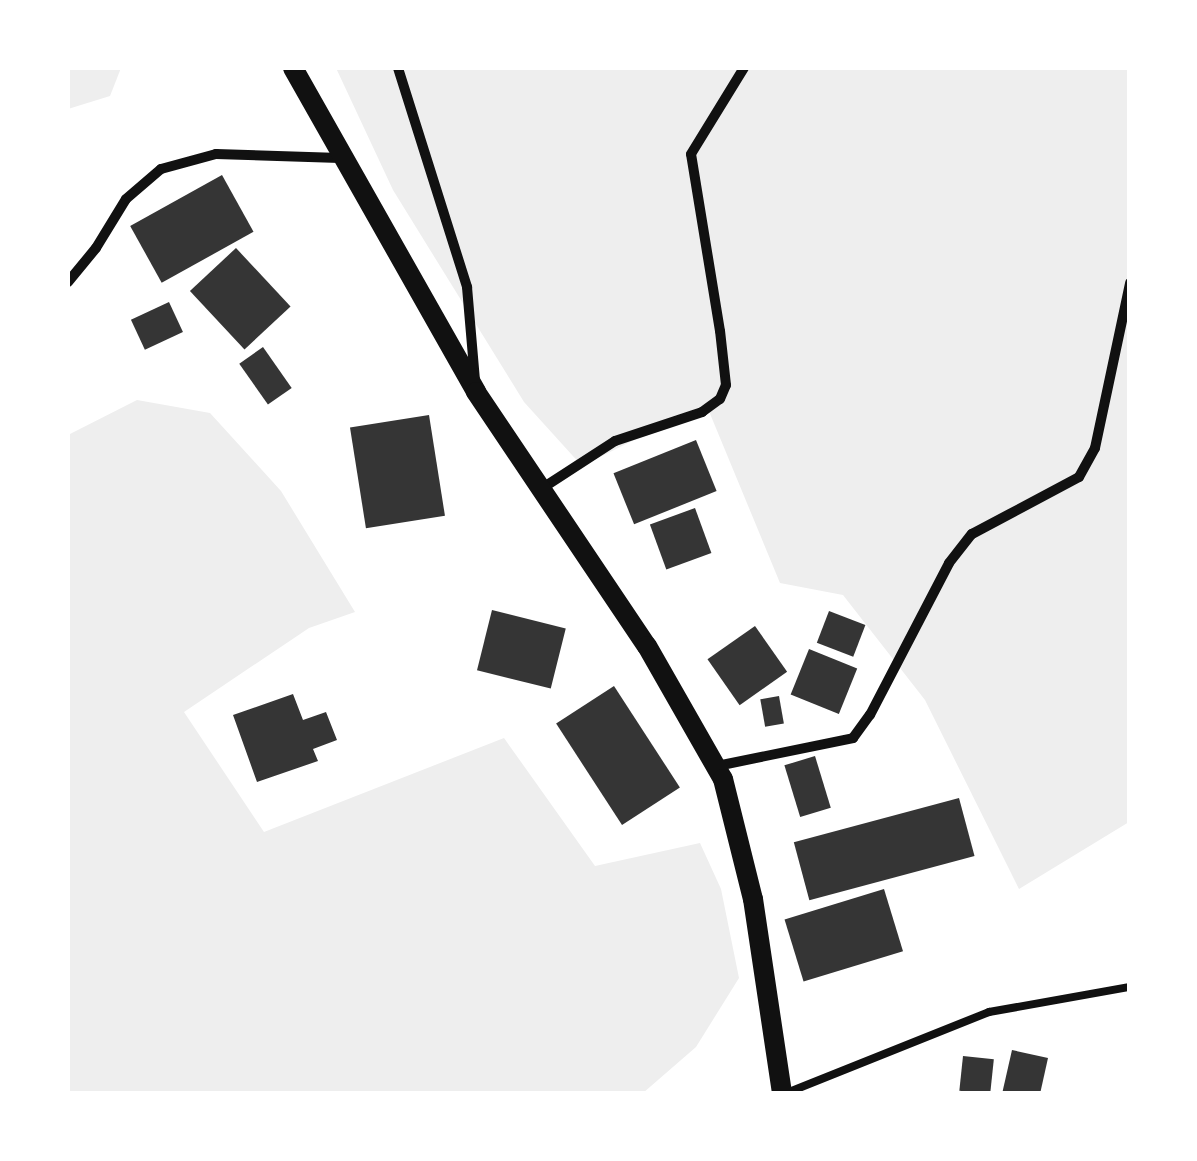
<!DOCTYPE html>
<html>
<head>
<meta charset="utf-8">
<style>
	body { margin:0 }
	#map { position:relative; width:1197px; height:1161px; overflow:hidden; background:#fff; font-family:"Titillium Web",sans-serif }
	div>[style] { position:absolute }
	[style*='--x'] { left:calc(var(--x)*1px); top:calc(var(--y)*1px); width:calc(var(--w)*1px); rotate:calc(var(--a)*1deg) }
	.green>* { inset:0; background:#eee }
	.building>* { inset:0; background:#353535; transform-origin:0 0 }
	.service>* { height:8px; margin:-4px; padding:0 4px; transform-origin:4px; border-radius:4px; background:#111 }
	.minor>* { height:10px; margin:-5px; padding:0 5px; transform-origin:5px; border-radius:5px; background:#111 }
	.secondary>* { height:20px; margin:-10px; padding:0 10px; transform-origin:10px; border-radius:10px; background:#111 }
	span { translate:-50% -50%; white-space:nowrap; text-align:center; line-height:1.15; -webkit-text-stroke:10px #fff; paint-order:stroke }
	.frame { position:absolute; inset:0; border:70px solid #fff; pointer-events:none }
</style>
</head>
<body>
<div id="map">
	<div class="green">
		<i style="clip-path:polygon(68px 68px,121px 68px,110px 96px,68px 109px)"></i>
		<i style="clip-path:polygon(336px 68px,1129px 68px,1129px 822px,1019px 889px,925px 700px,843px 595px,780px 583px,706px 404px,582px 466px,524px 402px,393px 190px)"></i>
		<i style="clip-path:polygon(137px 400px,210px 413px,281px 491px,355px 612px,309px 628px,184px 712px,264px 832px,504px 738px,595px 866px,700px 843px,721px 889px,739px 978px,696px 1047px,643px 1093px,68px 1093px,68px 435px)"></i>
	</div>
	<div class="building">
		<i style="left:222px;top:175px;width:65px;height:105px;rotate:61deg"></i>
		<i style="left:236px;top:248px;width:80px;height:63px;rotate:47deg"></i>
		<i style="left:169px;top:302px;width:33px;height:42px;rotate:65deg"></i>
		<i style="left:263px;top:347px;width:50px;height:29px;rotate:55deg"></i>
		<i style="left:429px;top:415px;width:102px;height:80px;rotate:81deg"></i>
		<i style="left:696px;top:440px;width:55px;height:89px;rotate:68deg"></i>
		<i style="left:695px;top:508px;width:48px;height:48px;rotate:70deg"></i>
		<i style="left:492px;top:610px;width:76px;height:62px;rotate:14deg"></i>
		<i style="left:829px;top:611px;width:39px;height:34px;rotate:21deg"></i>
		<i style="left:755px;top:626px;width:56px;height:58px;rotate:55deg"></i>
		<i style="left:809px;top:649px;width:52px;height:49px;rotate:22deg"></i>
		<i style="left:614px;top:686px;width:121px;height:69px;rotate:57deg"></i>
		<i style="clip-path:polygon(293px 694px,303px 720px,326px 712px,337px 740px,313px 749px,318px 761px,257px 782px,233px 715px)"></i>
		<i style="left:779px;top:696px;width:28px;height:19px;rotate:80deg"></i>
		<i style="left:815px;top:756px;width:54px;height:32px;rotate:73deg"></i>
		<i style="left:959px;top:798px;width:60px;height:171px;rotate:75deg"></i>
		<i style="left:884px;top:889px;width:65px;height:104px;rotate:73deg"></i>
		<i style="clip-path:polygon(1012px 1050px,1048px 1058px,1040px 1094px,1002px 1094px)"></i>
		<i style="left:963px;top:1056px;width:31px;height:35px;rotate:6deg"></i>
	</div>
	<div class="service">
		<i style="--x:784;--y:1094;--w:221;--a:-21.8"></i>
		<i style="--x:989;--y:1012;--w:143;--a:-10.1"></i>
	</div>
	<div class="minor">
		<i style="--x:398;--y:68;--w:230;--a:72.5"></i>
		<i style="--x:467;--y:287;--w:94;--a:85.1"></i>
		<i style="--x:68;--y:282;--w:44;--a:-50.5"></i>
		<i style="--x:96;--y:248;--w:57;--a:-58.5"></i>
		<i style="--x:126;--y:199;--w:46;--a:-40.6"></i>
		<i style="--x:161;--y:169;--w:57;--a:-15.3"></i>
		<i style="--x:216;--y:154;--w:124;--a:1.8"></i>
		<i style="--x:541;--y:489;--w:88;--a:-33"></i>
		<i style="--x:615;--y:441;--w:92;--a:-18.4"></i>
		<i style="--x:702;--y:412;--w:22;--a:-36"></i>
		<i style="--x:720;--y:399;--w:15;--a:-67"></i>
		<i style="--x:726;--y:385;--w:54;--a:-96.3"></i>
		<i style="--x:720;--y:331;--w:179;--a:-99.3"></i>
		<i style="--x:691;--y:154;--w:101;--a:-58.4"></i>
		<i style="--x:717;--y:766;--w:139;--a:-11.6"></i>
		<i style="--x:853;--y:738;--w:29;--a:-54"></i>
		<i style="--x:870;--y:715;--w:171;--a:-62.5"></i>
		<i style="--x:949;--y:563;--w:37;--a:-52"></i>
		<i style="--x:972;--y:534;--w:121;--a:-28"></i>
		<i style="--x:1079;--y:477;--w:33;--a:-61"></i>
		<i style="--x:1095;--y:448;--w:169;--a:-78"></i>
	</div>
	<div class="secondary">
		<i style="--x:293;--y:68;--w:372;--a:60.5"></i>
		<i style="--x:476;--y:392;--w:306;--a:56.1"></i>
		<i style="--x:647;--y:646;--w:153;--a:60.3"></i>
		<i style="--x:723;--y:779;--w:124;--a:76"></i>
		<i style="--x:753;--y:899;--w:197;--a:81.5"></i>
	</div>
	<div class="frame"></div>
</div>
</body>
</html>
